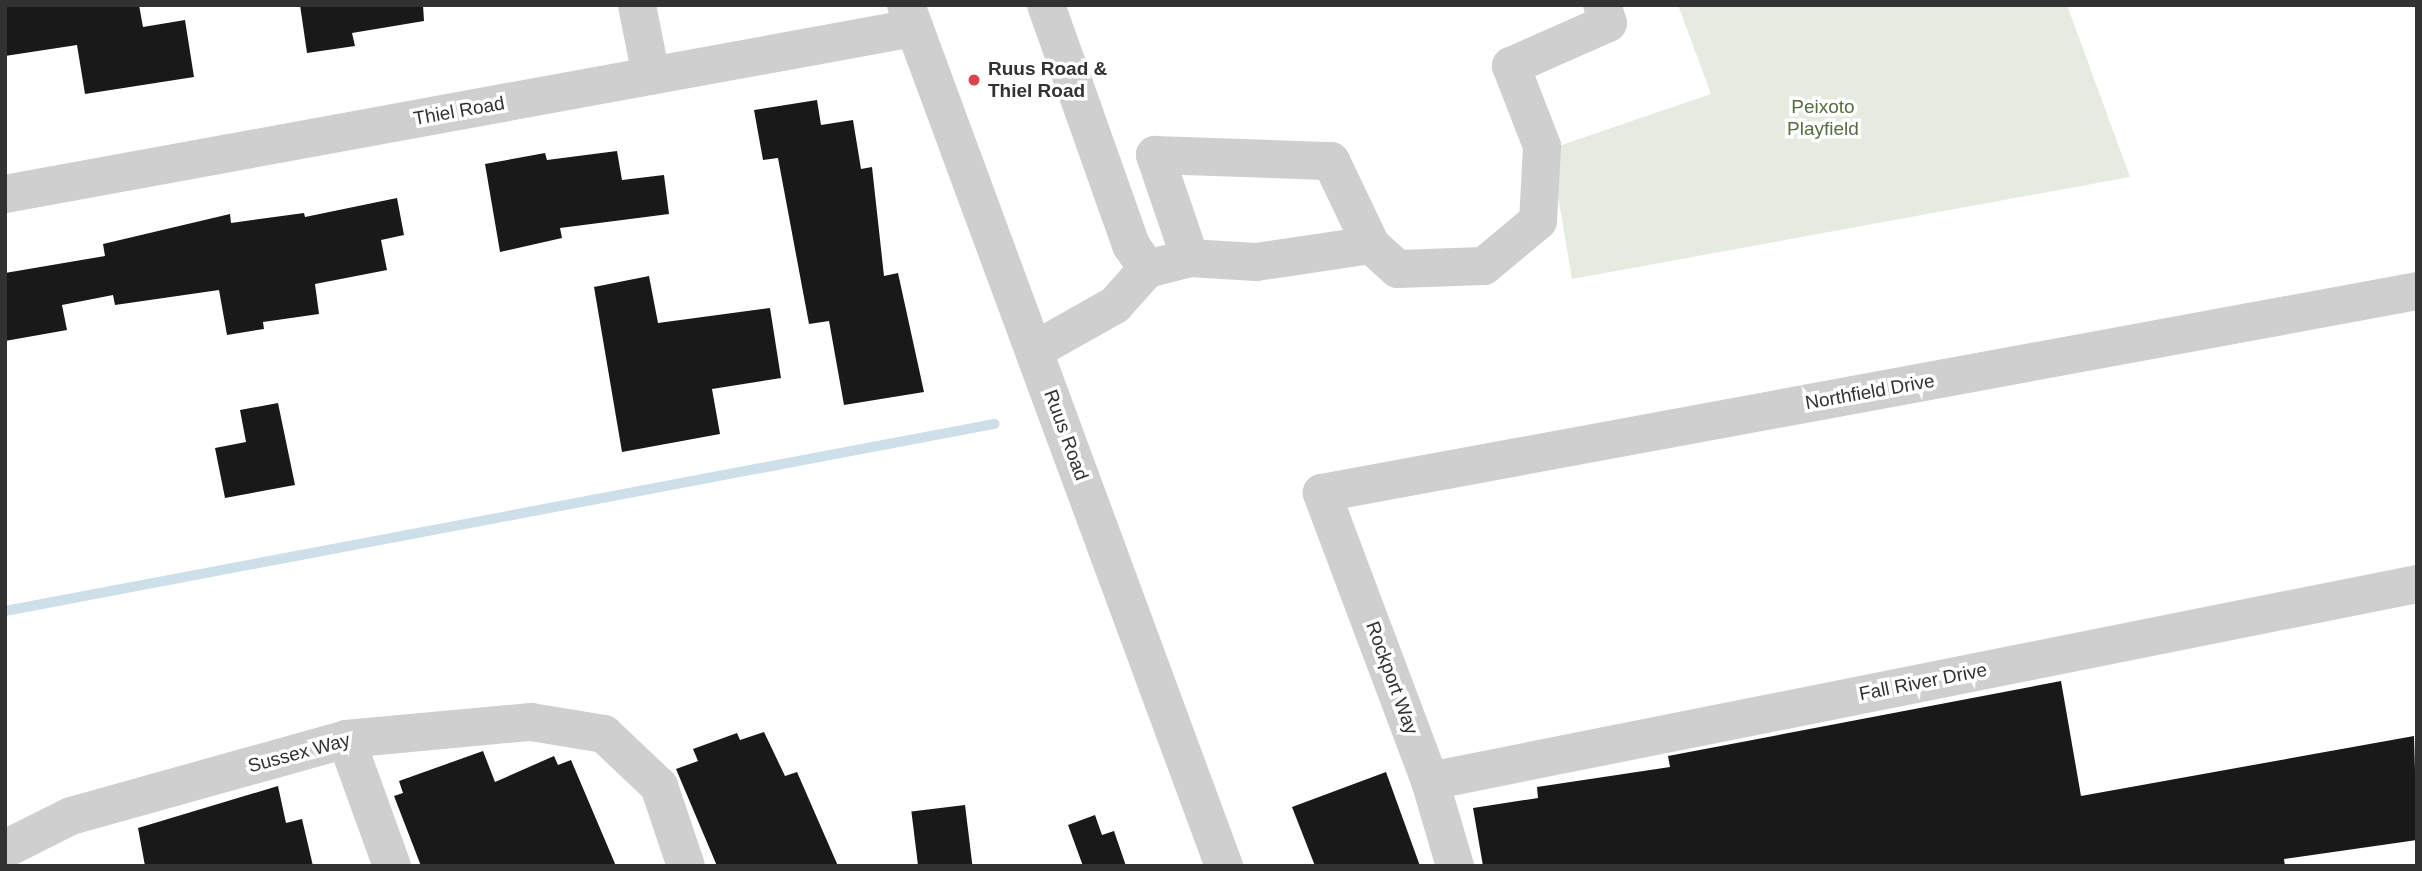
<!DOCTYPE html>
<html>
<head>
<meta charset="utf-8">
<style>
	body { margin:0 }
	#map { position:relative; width:2422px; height:871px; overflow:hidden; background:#fff; font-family:Arial,sans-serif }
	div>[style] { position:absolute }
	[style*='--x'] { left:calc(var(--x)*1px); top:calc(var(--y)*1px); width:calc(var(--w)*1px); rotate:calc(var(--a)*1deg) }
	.green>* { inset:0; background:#e5ebdf }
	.stream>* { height:10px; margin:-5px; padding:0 5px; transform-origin:5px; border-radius:5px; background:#cddfe9 }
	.building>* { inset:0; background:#191919; transform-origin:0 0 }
	.minor>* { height:38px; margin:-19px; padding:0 19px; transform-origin:19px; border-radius:19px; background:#cfcfcf }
	.dots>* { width:19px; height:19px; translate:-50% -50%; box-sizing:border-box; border:4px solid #fff; border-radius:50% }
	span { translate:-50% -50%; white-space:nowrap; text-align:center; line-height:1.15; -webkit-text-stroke:7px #fff; paint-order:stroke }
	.poi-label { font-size:19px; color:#323232; font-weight:700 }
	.left { translate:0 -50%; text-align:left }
	.park-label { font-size:19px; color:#566c42 }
	.street-label { font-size:19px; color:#323232 }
	.frame { position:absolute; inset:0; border:7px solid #323232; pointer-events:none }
</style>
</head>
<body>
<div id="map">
	<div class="green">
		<i style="clip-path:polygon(1678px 5px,2067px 5px,2130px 177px,1572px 279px,1550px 149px,1711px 94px)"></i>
	</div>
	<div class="stream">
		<i style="--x:5;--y:611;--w:1007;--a:-10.71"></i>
	</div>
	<div class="building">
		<i style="clip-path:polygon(5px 5px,139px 5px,143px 27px,185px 20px,194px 77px,85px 94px,77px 45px,5px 56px)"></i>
		<i style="clip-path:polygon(300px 5px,423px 5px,424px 21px,352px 33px,355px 46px,307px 53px)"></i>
		<i style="clip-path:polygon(817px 100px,821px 125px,853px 120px,861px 169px,872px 167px,884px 276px,898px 273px,924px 392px,844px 405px,829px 321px,809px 324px,778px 158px,763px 160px,754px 110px)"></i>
		<i style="clip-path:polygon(617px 151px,622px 180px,664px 175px,669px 214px,560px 228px,562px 238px,500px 252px,485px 164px,545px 153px,547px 160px)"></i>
		<i style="clip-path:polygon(397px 198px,404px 235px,381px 240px,387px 270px,315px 284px,319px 314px,263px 322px,264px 329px,227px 335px,219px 290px,115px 305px,113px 295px,62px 305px,67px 330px,5px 341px,5px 273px,105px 256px,103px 244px,230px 214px,231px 223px,304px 213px,305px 217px)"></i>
		<i style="clip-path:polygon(649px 276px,658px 323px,770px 308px,781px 378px,712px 389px,720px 434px,622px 452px,594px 287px)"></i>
		<i style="clip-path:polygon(278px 403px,295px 485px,225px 498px,215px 448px,246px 442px,240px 410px)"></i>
		<i style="clip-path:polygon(2061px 681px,2081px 796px,2414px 736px,2417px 840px,2284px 859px,2285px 866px,1483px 866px,1473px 808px,1538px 798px,1537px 787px,1670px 767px,1668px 756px)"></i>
		<i style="clip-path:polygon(764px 732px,785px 776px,797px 772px,838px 866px,717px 866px,676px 769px,698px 761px,693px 749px,737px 733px,740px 740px)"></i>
		<i style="clip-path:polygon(483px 751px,495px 782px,554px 756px,558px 765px,571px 760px,616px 866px,421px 866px,394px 796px,403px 793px,399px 781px)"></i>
		<i style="clip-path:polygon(1386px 772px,1420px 866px,1315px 866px,1292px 807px)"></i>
		<i style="clip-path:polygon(278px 786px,286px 823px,302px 819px,313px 866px,145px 866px,138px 828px)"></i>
		<i style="left:965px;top:805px;width:61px;height:54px;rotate:83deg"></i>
		<i style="clip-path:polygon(1095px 815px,1102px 835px,1114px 831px,1126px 866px,1083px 866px,1068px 825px)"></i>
	</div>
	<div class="minor">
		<i style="--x:637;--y:5;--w:72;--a:78.8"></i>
		<i style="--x:906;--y:5;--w:918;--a:69.73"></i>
		<i style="--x:1046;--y:5;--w:255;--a:70.5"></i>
		<i style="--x:1131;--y:245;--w:29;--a:56"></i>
		<i style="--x:5;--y:194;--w:923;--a:-10.36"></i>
		<i style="--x:1190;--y:258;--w:109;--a:-108.8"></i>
		<i style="--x:1155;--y:155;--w:176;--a:2"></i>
		<i style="--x:1331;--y:161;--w:93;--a:64.5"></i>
		<i style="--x:1371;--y:245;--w:36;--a:42"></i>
		<i style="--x:1398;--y:269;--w:86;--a:-2"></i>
		<i style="--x:1484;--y:266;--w:70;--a:-39.8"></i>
		<i style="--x:1538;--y:221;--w:75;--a:-86.9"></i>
		<i style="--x:1542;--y:146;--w:86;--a:-111.2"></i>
		<i style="--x:1511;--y:66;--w:106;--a:-23.9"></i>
		<i style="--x:1608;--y:23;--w:19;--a:-108"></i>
		<i style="--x:1035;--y:350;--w:92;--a:-29.4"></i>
		<i style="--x:1115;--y:305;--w:48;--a:-48.4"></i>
		<i style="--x:1147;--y:269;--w:44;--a:-14.3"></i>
		<i style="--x:1190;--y:258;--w:66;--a:3.5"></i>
		<i style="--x:1256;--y:262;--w:116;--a:-8.4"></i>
		<i style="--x:346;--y:739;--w:135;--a:70.1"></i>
		<i style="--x:1430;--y:781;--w:1006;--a:-11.29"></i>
		<i style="--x:5;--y:849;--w:74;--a:-26.6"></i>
		<i style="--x:71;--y:816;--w:286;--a:-15.6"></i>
		<i style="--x:346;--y:739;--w:186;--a:-5.3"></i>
		<i style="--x:531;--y:722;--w:74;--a:9.3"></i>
		<i style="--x:604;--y:734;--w:76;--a:43.4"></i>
		<i style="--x:659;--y:786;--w:84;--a:71.4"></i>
		<i style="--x:1455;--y:866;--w:89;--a:-106.4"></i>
		<i style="--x:1430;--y:781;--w:308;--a:-110.6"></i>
		<i style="--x:1322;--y:493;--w:1113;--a:-10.45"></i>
	</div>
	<div class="dots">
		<i style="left:974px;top:80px;background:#d9444f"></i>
	</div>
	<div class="poi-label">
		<span class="left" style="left:988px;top:80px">Ruus Road &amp;<br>Thiel Road</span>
	</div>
	<div class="park-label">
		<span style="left:1823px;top:118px">Peixoto<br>Playfield</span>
	</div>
	<div class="street-label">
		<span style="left:459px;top:111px;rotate:-10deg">Thiel Road</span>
		<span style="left:1870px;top:392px;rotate:-10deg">Northfield Drive</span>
		<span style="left:1066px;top:435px;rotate:70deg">Ruus Road</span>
		<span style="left:1392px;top:678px;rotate:70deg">Rockport Way</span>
		<span style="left:1923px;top:682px;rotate:-11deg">Fall River Drive</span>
		<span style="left:299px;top:753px;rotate:-15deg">Sussex Way</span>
	</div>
	<div class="frame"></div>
</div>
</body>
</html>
